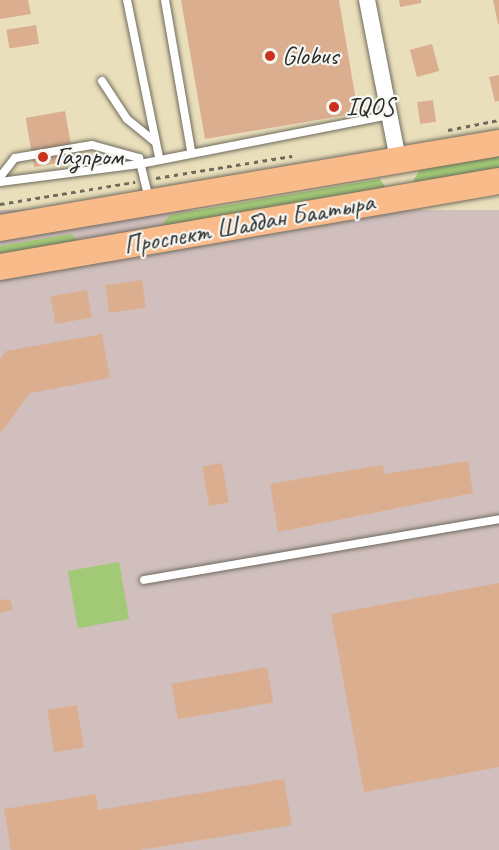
<!DOCTYPE html>
<html>
<head>
<meta charset="utf-8">
<style>
	body { margin:0 }
	#map { position:relative; width:499px; height:850px; overflow:hidden; background:#eadfbb; font-family:Caveat,sans-serif }
	div>[style] { position:absolute }
	[style*='--x'] { left:calc(var(--x)*1px); top:calc(var(--y)*1px); width:calc(var(--w)*1px); rotate:calc(var(--a)*1deg) }
	.industrial>* { inset:0; background:#d1bfbe; transform-origin:0 0 }
	.green>* { inset:0; background:#a2ca76; transform-origin:0 0 }
	.building>* { inset:0; background:#dbae90; transform-origin:0 0 }
	.path>* { height:3px; margin-top:-1.5px; transform-origin:0; background:repeating-linear-gradient(90deg,#6e6a5d 0 4.5px,transparent 0 9px) }
	.roads { filter:drop-shadow(0 0 2px #6e6a5d) drop-shadow(0 0 2px #6e6a5d) }
	.service>* { height:8px; margin:-4px; padding:0 4px; transform-origin:4px; border-radius:4px; background:#fff }
	.minor>* { height:16px; margin:-8px; padding:0 8px; transform-origin:8px; border-radius:8px; background:#fff }
	.primary>* { height:26px; margin:-13px; padding:0 13px; transform-origin:13px; border-radius:13px; background:#fabb8b }
	.dots>* { width:16px; height:16px; translate:-50% -50%; box-sizing:border-box; border:3px solid #f6f6f2; border-radius:50% }
	span { translate:-50% -50%; white-space:nowrap; text-align:center; line-height:1.15; -webkit-text-stroke:4.5px #f6f6f2; paint-order:stroke }
	.poi-label { font-size:26px; color:#2b2b2b }
	.left { translate:0 -50%; text-align:left }
	.street-label { font-size:26px; color:#2b2b2b }
</style>
</head>
<body>
<div id="map">
	<div class="industrial">
		<i style="left:499px;top:210px;width:640px;height:507px;rotate:90deg"></i>
	</div>
	<div class="green">
		<i style="clip-path:polygon(499px 156px,499px 178px,416px 186px,413px 181px,421px 168px)"></i>
		<i style="clip-path:polygon(380px 179px,387px 190px,165px 230px,163px 223px,170px 215px)"></i>
		<i style="clip-path:polygon(71px 234px,79px 242px,0 263px,0 246px)"></i>
		<i style="left:119px;top:562px;width:58px;height:52px;rotate:80deg"></i>
	</div>
	<div class="building">
		<i style="clip-path:polygon(0 0,28px 0,31px 14px,0 19px)"></i>
		<i style="clip-path:polygon(181px 0,339px 0,358px 113px,205px 139px)"></i>
		<i style="clip-path:polygon(399px 0,421px 0,421px 3px,400px 7px)"></i>
		<i style="clip-path:polygon(493px 0,499px 0,499px 24px,498px 24px)"></i>
		<i style="left:36px;top:25px;width:19px;height:30px;rotate:81deg"></i>
		<i style="left:432px;top:44px;width:28px;height:23px;rotate:75deg"></i>
		<i style="clip-path:polygon(499px 75px,499px 101px,495px 102px,489px 77px)"></i>
		<i style="left:433px;top:100px;width:22px;height:16px;rotate:82deg"></i>
		<i style="left:65px;top:111px;width:50px;height:40px;rotate:80deg"></i>
		<i style="left:142px;top:280px;width:28px;height:37px;rotate:82deg"></i>
		<i style="left:87px;top:290px;width:28px;height:37px;rotate:80deg"></i>
		<i style="clip-path:polygon(102px 334px,110px 378px,30px 393px,0 434px,0 359px,6px 351px)"></i>
		<i style="clip-path:polygon(468px 461px,473px 493px,278px 532px,270px 484px,383px 465px,384px 474px)"></i>
		<i style="left:222px;top:463px;width:40px;height:20px;rotate:80deg"></i>
		<i style="clip-path:polygon(499px 583px,499px 767px,364px 792px,331px 614px)"></i>
		<i style="clip-path:polygon(10px 599px,13px 610px,0 613px,0 600px)"></i>
		<i style="left:267px;top:667px;width:36px;height:97px;rotate:80deg"></i>
		<i style="left:77px;top:705px;width:43px;height:30px;rotate:81deg"></i>
		<i style="clip-path:polygon(284px 779px,292px 825px,140px 850px,11px 850px,4px 809px,96px 794px,98px 810px)"></i>
	</div>
	<div class="path">
		<i style="--x:448;--y:130;--w:52;--a:-11.1"></i>
		<i style="--x:156;--y:178;--w:138;--a:-9.2"></i>
		<i style="--x:0;--y:204;--w:137;--a:-9.3"></i>
	</div>
	<div class="roads">
		<div class="service">
			<i style="--x:127;--y:0;--w:160;--a:78.5"></i>
			<i style="--x:165;--y:0;--w:152;--a:80.2"></i>
			<i style="--x:102;--y:81;--w:45;--a:56.7"></i>
			<i style="--x:127;--y:119;--w:35;--a:39"></i>
			<i style="--x:0;--y:177;--w:24;--a:-52"></i>
			<i style="--x:15;--y:158;--w:78;--a:-9.6"></i>
			<i style="--x:92;--y:145;--w:49;--a:15.5"></i>
			<i style="--x:139;--y:158;--w:42;--a:76.3"></i>
			<i style="--x:0;--y:182;--w:141;--a:-7.3"></i>
			<i style="--x:140;--y:164;--w:255;--a:-11.1"></i>
			<i style="--x:144;--y:580;--w:360;--a:-9.7"></i>
		</div>
		<div class="minor">
			<i style="--x:367;--y:0;--w:163;--a:79"></i>
		</div>
		<div class="primary">
			<i style="--x:0;--y:228;--w:506;--a:-9.67"></i>
			<i style="--x:0;--y:267;--w:506;--a:-9.78"></i>
		</div>
	</div>
	<div class="dots">
		<i style="left:270px;top:56px;background:#c8321e"></i>
		<i style="left:334px;top:107px;background:#c8321e"></i>
		<i style="left:43px;top:157px;background:#c8321e"></i>
	</div>
	<div class="poi-label">
		<span class="left" style="left:282px;top:56px">Globus</span>
		<span class="left" style="left:346px;top:107px">IQOS</span>
		<span class="left" style="left:55px;top:157px">Газпром</span>
	</div>
	<div class="street-label">
		<span style="left:249px;top:224px;rotate:-10deg">Проспект Шабдан Баатыра</span>
	</div>
</div>
</body>
</html>
